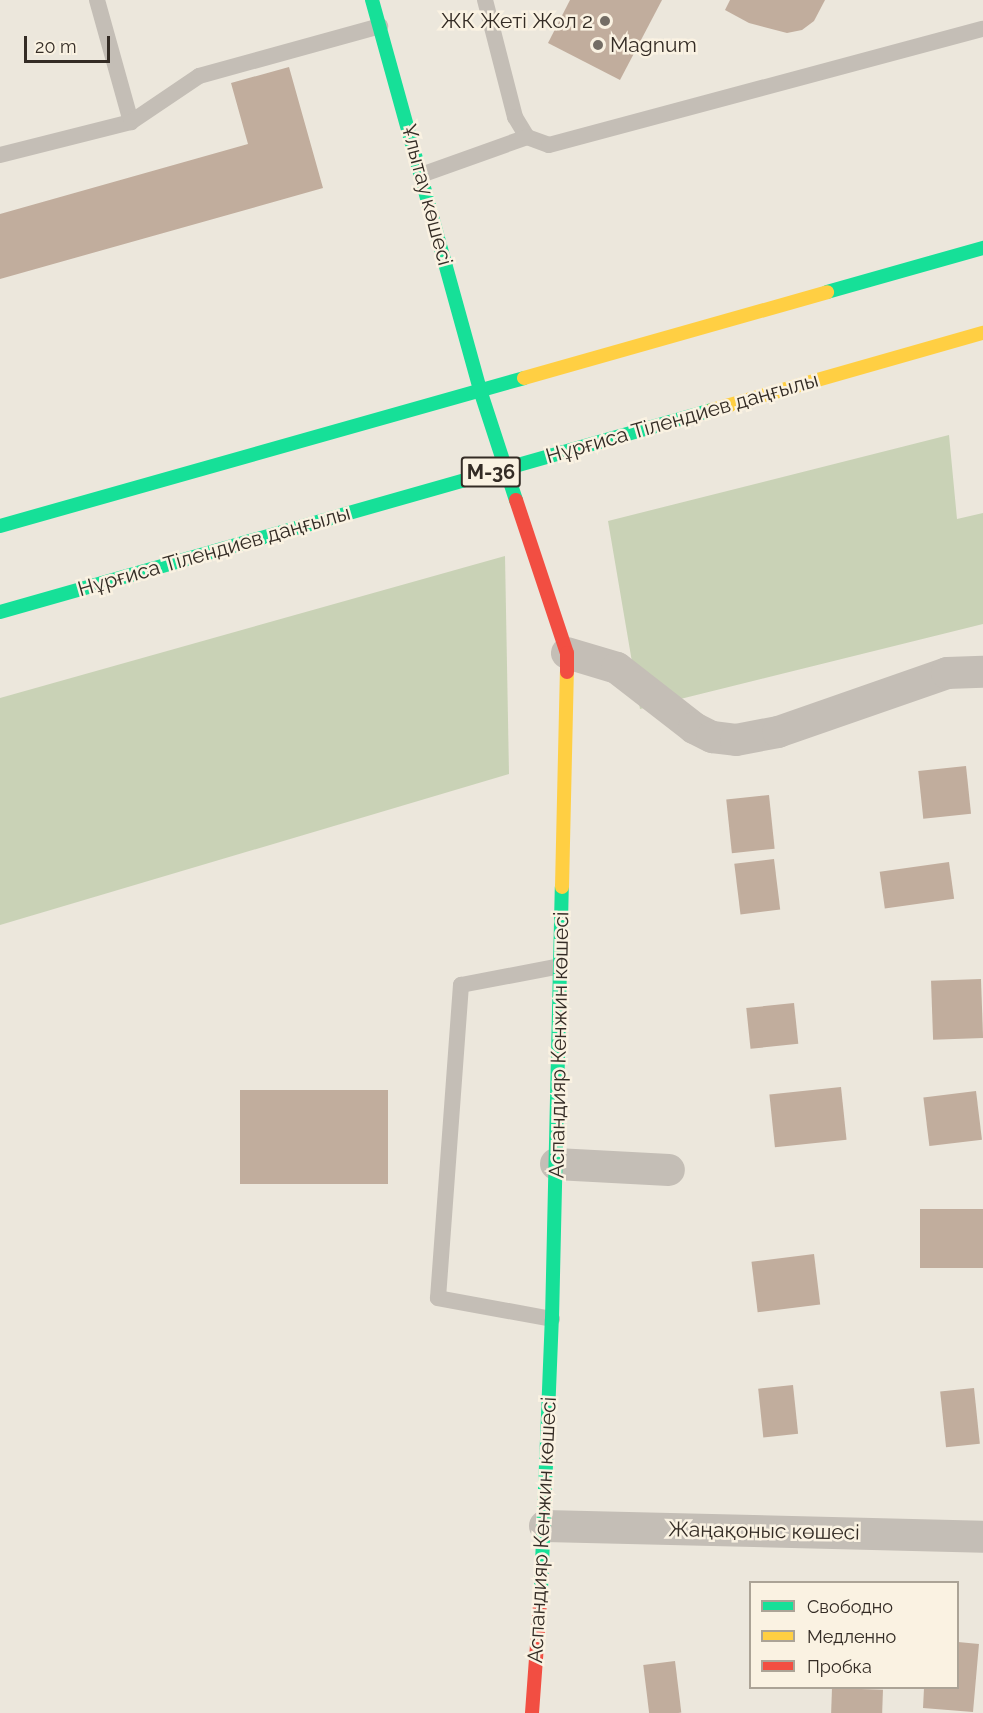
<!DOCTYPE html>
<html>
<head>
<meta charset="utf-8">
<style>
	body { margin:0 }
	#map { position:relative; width:983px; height:1713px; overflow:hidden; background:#ece7dc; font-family:Raleway,sans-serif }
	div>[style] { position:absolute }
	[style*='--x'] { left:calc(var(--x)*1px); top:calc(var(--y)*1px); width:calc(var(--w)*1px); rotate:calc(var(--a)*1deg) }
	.green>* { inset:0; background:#c9d2b6 }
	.building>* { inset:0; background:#c1ad9d; transform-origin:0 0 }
	.lane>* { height:16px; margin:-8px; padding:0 8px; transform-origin:8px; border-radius:8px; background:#c4beb6 }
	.street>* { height:32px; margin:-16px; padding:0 16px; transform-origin:16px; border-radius:16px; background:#c4beb6 }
	.fast>* { height:14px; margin:-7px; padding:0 7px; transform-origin:7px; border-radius:7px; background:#16e098 }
	.slow>* { height:14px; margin:-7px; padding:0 7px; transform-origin:7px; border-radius:7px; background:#ffcf43 }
	.jam>* { height:14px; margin:-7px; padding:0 7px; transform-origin:7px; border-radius:7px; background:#f24e42 }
	.dots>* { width:16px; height:16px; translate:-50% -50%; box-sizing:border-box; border:3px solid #faf2e2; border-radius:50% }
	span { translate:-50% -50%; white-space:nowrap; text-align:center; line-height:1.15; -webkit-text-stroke:5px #faf2e2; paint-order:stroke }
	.shield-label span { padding:2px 4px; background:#faf2e2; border:2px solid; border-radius:4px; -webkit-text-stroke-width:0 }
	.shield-label { font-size:20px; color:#342c25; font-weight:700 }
	.poi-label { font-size:21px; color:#342c25 }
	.right { translate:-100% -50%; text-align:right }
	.left { translate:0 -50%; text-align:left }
	.street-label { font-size:21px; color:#342c25 }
	.legend { position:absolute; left:749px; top:1581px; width:210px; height:108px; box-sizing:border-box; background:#faf2e2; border:2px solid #aba396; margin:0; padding:8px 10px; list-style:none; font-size:18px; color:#342c25 }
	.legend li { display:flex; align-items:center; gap:12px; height:30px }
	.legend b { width:30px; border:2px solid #aba396 }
	.scale { position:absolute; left:24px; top:36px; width:86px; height:27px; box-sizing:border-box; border:3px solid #342c25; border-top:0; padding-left:8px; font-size:18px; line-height:21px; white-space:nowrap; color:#342c25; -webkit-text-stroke:4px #faf2e2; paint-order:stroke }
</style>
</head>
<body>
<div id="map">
	<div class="green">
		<i style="clip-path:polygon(949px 435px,957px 519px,983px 513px,983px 624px,640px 709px,608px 521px)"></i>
		<i style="clip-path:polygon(505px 556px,509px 774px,0 925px,0 698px)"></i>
	</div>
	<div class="building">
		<i style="clip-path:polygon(570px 0,662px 0,620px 80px,548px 43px)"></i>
		<i style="clip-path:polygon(730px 0,825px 0,814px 21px,802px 30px,787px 33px,749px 23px,725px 10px)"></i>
		<i style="clip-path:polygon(289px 67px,323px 188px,0 279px,0 214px,248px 144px,231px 83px)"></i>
		<i style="left:966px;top:766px;width:48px;height:48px;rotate:84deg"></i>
		<i style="left:769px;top:795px;width:54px;height:43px;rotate:84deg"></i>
		<i style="left:774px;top:859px;width:51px;height:40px;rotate:83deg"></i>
		<i style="left:949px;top:862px;width:37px;height:70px;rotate:82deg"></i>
		<i style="left:981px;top:979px;width:59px;height:50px;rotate:88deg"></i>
		<i style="left:794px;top:1003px;width:41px;height:48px;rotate:84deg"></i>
		<i style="left:841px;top:1087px;width:53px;height:72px;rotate:84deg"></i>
		<i style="left:388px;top:1090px;width:94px;height:148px;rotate:90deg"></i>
		<i style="left:976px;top:1091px;width:49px;height:53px;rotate:83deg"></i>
		<i style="left:983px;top:1209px;width:59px;height:63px;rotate:90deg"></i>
		<i style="left:814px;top:1254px;width:51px;height:63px;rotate:83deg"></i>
		<i style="left:793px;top:1385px;width:49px;height:35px;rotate:84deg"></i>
		<i style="left:974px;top:1388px;width:56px;height:34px;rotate:84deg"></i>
		<i style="clip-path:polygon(958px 1642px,979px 1644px,973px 1712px,923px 1708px,924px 1688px,958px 1688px)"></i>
		<i style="left:675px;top:1661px;width:52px;height:32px;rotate:83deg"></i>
		<i style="left:832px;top:1688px;width:51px;height:25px;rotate:2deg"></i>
	</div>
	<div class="lane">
		<i style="--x:97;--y:0;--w:127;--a:74.4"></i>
		<i style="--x:485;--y:0;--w:121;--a:75.6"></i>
		<i style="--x:515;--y:117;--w:23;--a:59"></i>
		<i style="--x:527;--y:137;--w:23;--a:20"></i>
		<i style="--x:549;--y:145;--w:449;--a:-15"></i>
		<i style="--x:0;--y:155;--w:135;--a:-14.1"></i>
		<i style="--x:131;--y:122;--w:82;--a:-34.1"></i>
		<i style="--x:199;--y:76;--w:188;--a:-15.4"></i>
		<i style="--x:421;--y:175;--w:113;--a:-19.7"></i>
		<i style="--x:552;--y:1319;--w:116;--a:-169.6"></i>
		<i style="--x:438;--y:1298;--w:314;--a:-85.8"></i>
		<i style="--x:461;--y:985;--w:102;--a:-10.8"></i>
	</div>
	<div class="street">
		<i style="--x:567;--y:653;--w:52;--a:16.7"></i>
		<i style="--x:617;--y:668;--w:98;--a:37.9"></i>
		<i style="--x:694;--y:728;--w:20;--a:27"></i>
		<i style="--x:712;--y:737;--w:24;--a:7"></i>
		<i style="--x:736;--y:740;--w:43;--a:-10.8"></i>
		<i style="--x:778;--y:732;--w:179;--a:-19.2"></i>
		<i style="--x:947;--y:673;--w:36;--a:-2"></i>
		<i style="--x:556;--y:1164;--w:113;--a:3"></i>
		<i style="--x:545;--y:1526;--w:438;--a:1.4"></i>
	</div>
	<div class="fast">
		<i style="--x:372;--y:0;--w:405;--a:74.5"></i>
		<i style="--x:480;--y:390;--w:116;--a:71.9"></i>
		<i style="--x:827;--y:292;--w:162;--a:-15.8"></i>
		<i style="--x:0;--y:526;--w:544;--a:-15.77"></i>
		<i style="--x:0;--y:612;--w:740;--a:-15.84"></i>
		<i style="--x:541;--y:1589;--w:270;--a:-87.7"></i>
		<i style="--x:552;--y:1319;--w:432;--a:-88.7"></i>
	</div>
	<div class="slow">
		<i style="--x:524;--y:378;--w:315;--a:-15.8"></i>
		<i style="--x:712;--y:410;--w:282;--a:-15.9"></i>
		<i style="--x:562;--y:887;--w:215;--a:-88.7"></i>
	</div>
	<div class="jam">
		<i style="--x:516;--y:500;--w:161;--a:71.6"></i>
		<i style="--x:567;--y:653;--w:19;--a:90"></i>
		<i style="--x:532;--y:1713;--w:124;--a:-85.8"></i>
	</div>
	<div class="dots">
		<i style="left:605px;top:21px;background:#746d65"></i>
		<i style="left:598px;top:45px;background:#746d65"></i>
	</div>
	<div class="shield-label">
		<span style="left:491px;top:472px">M-36</span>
	</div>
	<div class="poi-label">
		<span class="right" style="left:593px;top:21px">ЖК Жеті Жол 2</span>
		<span class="left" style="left:610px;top:45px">Magnum</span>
	</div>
	<div class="street-label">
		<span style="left:427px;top:195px;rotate:75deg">Ұлытау көшесі</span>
		<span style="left:682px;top:418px;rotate:-16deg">Нұрғиса Тілендиев даңғылы</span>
		<span style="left:214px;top:551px;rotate:-16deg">Нұрғиса Тілендиев даңғылы</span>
		<span style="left:559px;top:1045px;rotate:-89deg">Аспандияр Кенжин көшесі</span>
		<span style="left:542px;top:1530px;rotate:-87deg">Аспандияр Кенжин көшесі</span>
		<span style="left:764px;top:1531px;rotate:1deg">Жаңақоныс көшесі</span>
	</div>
	<ul class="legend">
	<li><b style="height:8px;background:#16e098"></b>Свободно</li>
	<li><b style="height:8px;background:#ffcf43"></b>Медленно</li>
	<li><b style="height:8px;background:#f24e42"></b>Пробка</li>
	</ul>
	<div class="scale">20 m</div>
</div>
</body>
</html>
